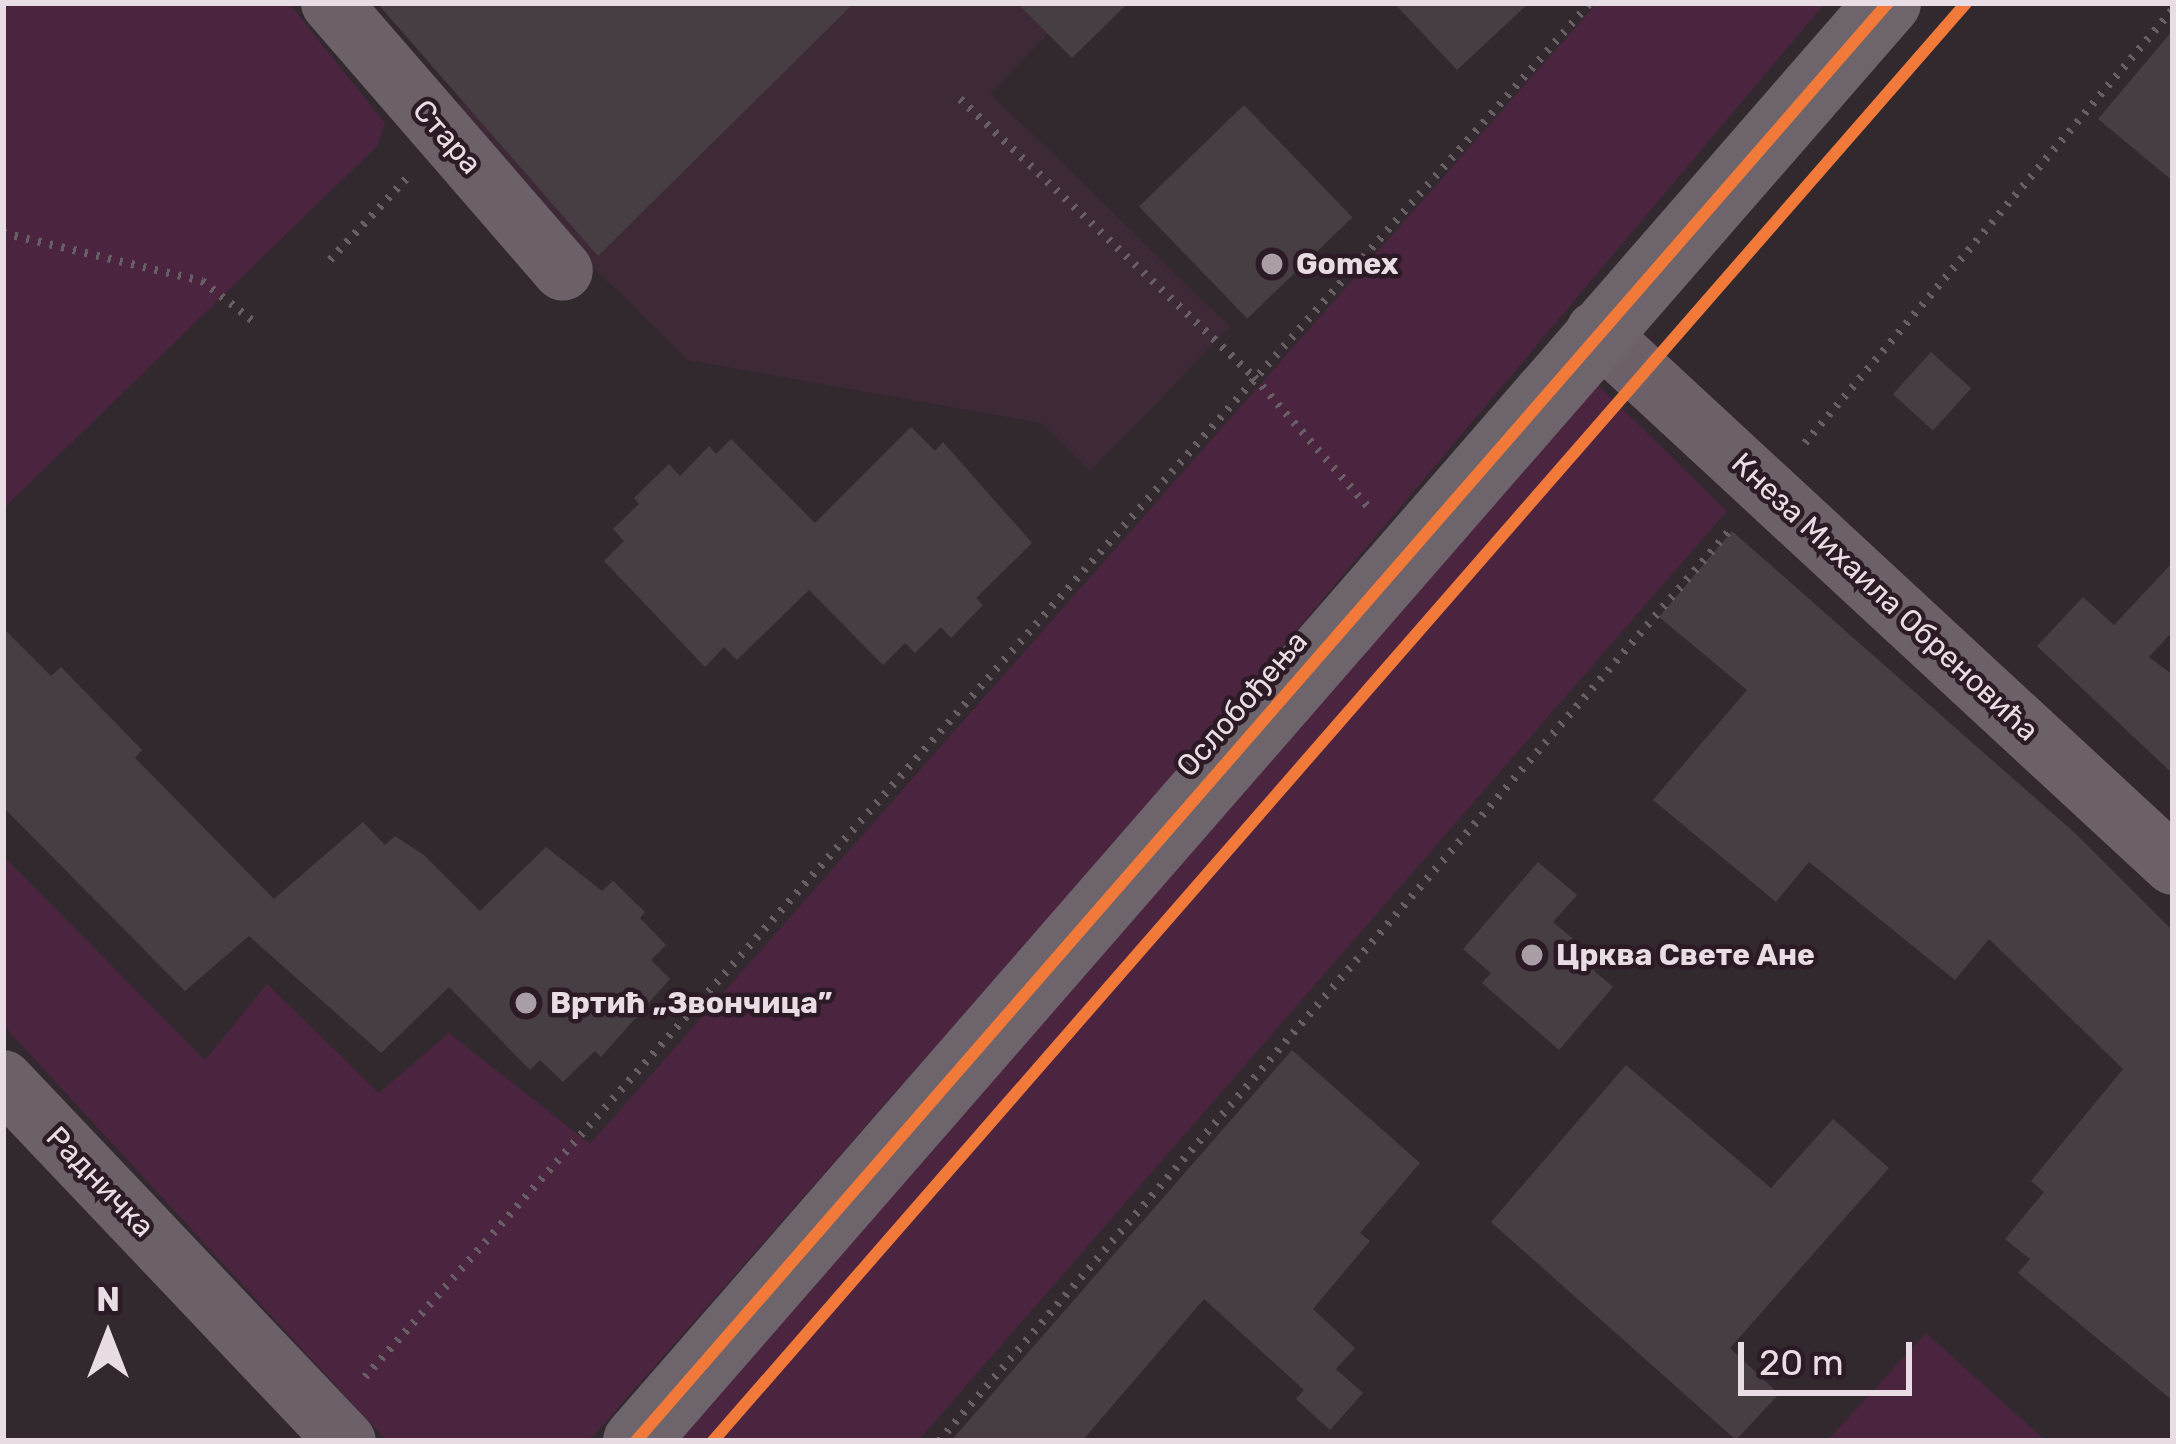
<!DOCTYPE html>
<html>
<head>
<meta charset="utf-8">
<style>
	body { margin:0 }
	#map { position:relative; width:2176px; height:1444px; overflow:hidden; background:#32292f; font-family:Rubik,sans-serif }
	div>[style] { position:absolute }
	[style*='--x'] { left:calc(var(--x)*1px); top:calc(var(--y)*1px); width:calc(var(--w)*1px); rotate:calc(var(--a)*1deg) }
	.built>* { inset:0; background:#3e2937 }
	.green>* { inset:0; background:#4b243f }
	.building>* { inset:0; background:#473e44; transform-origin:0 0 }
	.path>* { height:8px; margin-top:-4px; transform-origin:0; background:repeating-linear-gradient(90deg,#685f65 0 3px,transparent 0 12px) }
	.street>* { height:60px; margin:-30px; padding:0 30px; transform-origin:30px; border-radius:30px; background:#6c6168 }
	.secondary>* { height:66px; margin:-33px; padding:0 33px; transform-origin:33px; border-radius:33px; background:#6e646b }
	.cycleway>* { height:12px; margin:-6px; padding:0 6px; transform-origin:6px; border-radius:6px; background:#f17a3a }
	.dots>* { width:33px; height:33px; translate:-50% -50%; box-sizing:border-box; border:6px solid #2c1b26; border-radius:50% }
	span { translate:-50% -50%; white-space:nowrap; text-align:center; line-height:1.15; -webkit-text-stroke:9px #2c1b26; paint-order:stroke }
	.street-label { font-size:30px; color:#e9dde5 }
	.poi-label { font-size:30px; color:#e9dde5; font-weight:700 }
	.left { translate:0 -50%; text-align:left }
	.frame { position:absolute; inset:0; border:6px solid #e9dde5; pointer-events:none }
	.north { position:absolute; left:48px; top:1276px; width:120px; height:120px; -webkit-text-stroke:9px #2c1b26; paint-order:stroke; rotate:0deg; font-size:33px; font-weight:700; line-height:48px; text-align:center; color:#e9dde5 }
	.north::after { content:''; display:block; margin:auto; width:42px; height:54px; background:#e9dde5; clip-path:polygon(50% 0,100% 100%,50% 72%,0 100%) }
	.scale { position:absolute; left:1738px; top:1342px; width:174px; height:54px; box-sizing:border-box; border:6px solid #e9dde5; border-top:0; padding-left:15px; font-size:36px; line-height:42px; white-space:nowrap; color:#e9dde5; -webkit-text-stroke:9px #2c1b26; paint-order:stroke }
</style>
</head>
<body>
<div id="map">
	<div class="built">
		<i style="clip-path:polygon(556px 3px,1078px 3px,990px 93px,1230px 327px,1090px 471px,1041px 423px,688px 360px,442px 120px)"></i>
	</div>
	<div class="green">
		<i style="clip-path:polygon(3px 3px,289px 3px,385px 123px,377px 146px,3px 509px)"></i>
		<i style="clip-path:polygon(1597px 3px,1825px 3px,1183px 765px,589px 1441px,387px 1441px,3px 1025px,3px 856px,205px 1060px,267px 984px,379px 1093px,449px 1033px,590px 1144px)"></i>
		<i style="clip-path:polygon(1589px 376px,1727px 511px,918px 1441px,675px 1441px)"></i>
		<i style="clip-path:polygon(1926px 1333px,2046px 1441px,1827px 1441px)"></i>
	</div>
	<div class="building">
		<i style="clip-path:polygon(377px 3px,854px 3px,598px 256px)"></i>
		<i style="clip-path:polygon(1017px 3px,1128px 3px,1072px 58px)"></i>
		<i style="clip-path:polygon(1394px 3px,1529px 3px,1457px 70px)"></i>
		<i style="clip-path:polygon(2173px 30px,2173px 181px,2098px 119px)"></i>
		<i style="left:1244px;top:105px;width:156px;height:146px;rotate:46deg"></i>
		<i style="left:1931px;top:352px;width:54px;height:57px;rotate:42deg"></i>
		<i style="clip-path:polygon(911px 427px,935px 451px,943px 442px,1032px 543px,976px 598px,983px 605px,951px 638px,941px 627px,915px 653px,905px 643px,883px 665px,809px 590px,737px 660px,724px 647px,705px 667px,604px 561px,624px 541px,613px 529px,639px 504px,634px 498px,669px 464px,680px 476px,709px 446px,716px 454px,731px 439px,815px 523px)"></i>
		<i style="clip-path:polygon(1732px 531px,2076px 834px,2173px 931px,2173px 1401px,2018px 1273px,2030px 1259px,2005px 1239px,2044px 1192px,2031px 1181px,2123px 1069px,1989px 939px,1955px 980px,1809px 862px,1776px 902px,1653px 800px,1747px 690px,1659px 617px)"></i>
		<i style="clip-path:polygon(2173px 562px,2173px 631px,2149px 657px,2173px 675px,2173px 774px,2037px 646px,2083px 597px,2114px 625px)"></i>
		<i style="clip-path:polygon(3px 628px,51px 676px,61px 667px,142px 750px,135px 758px,274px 899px,363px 822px,385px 845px,395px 836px,424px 855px,480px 911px,546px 847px,602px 891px,613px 881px,645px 912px,640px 918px,666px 945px,651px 960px,670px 979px,601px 1057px,595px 1051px,563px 1082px,540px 1060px,530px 1070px,449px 987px,381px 1053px,249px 936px,185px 991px,3px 807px)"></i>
		<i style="clip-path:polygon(1538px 862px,1577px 895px,1553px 922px,1600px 962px,1594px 971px,1613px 987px,1559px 1050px,1482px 983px,1491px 973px,1463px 949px)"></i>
		<i style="clip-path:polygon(1292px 1050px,1420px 1163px,1360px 1233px,1370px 1241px,1313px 1309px,1355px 1348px,1336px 1369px,1363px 1393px,1330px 1430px,1296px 1399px,1304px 1390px,1204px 1299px,1082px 1441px,951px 1441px)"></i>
		<i style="clip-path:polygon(1626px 1065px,1771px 1188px,1833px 1119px,1889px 1168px,1730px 1348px,1779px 1394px,1736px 1440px,1491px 1222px)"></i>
	</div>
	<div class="path">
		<i style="--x:960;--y:99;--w:405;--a:43.4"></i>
		<i style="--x:1254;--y:377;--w:176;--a:48.7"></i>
		<i style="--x:3;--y:233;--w:205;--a:13.6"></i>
		<i style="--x:202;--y:281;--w:71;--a:38.2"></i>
		<i style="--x:330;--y:260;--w:112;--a:-46.8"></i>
		<i style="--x:1805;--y:443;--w:569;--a:-49.7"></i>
		<i style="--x:365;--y:1377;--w:1841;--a:-48.28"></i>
		<i style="--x:939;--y:1441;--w:1204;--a:-49.04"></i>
	</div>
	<div class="street">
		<i style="--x:331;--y:3;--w:354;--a:49.1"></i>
		<i style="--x:1596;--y:331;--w:786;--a:42.78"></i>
		<i style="--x:3;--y:1080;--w:498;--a:46.5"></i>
	</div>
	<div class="secondary">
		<i style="--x:636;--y:1441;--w:1907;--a:-48.96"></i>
	</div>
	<div class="cycleway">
		<i style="--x:636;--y:1441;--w:1907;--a:-48.96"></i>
		<i style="--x:713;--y:1441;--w:1907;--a:-48.93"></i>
	</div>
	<div class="dots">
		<i style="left:1272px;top:264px;background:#a99ea5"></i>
		<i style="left:1532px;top:955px;background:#a99ea5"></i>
		<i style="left:526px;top:1003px;background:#a99ea5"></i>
	</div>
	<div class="street-label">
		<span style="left:447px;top:137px;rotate:49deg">Стара</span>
		<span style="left:1885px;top:597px;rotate:43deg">Кнеза Михаила Обреновића</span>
		<span style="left:1242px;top:704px;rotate:-49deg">Ослобођења</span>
		<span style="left:100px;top:1182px;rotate:46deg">Радничка</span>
	</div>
	<div class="poi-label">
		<span class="left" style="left:1296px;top:264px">Gomex</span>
		<span class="left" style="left:1556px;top:955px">Црква Свете Ане</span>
		<span class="left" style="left:550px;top:1003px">Вртић „Звончица”</span>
	</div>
	<div class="frame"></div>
	<div class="north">N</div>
	<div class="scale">20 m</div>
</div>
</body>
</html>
